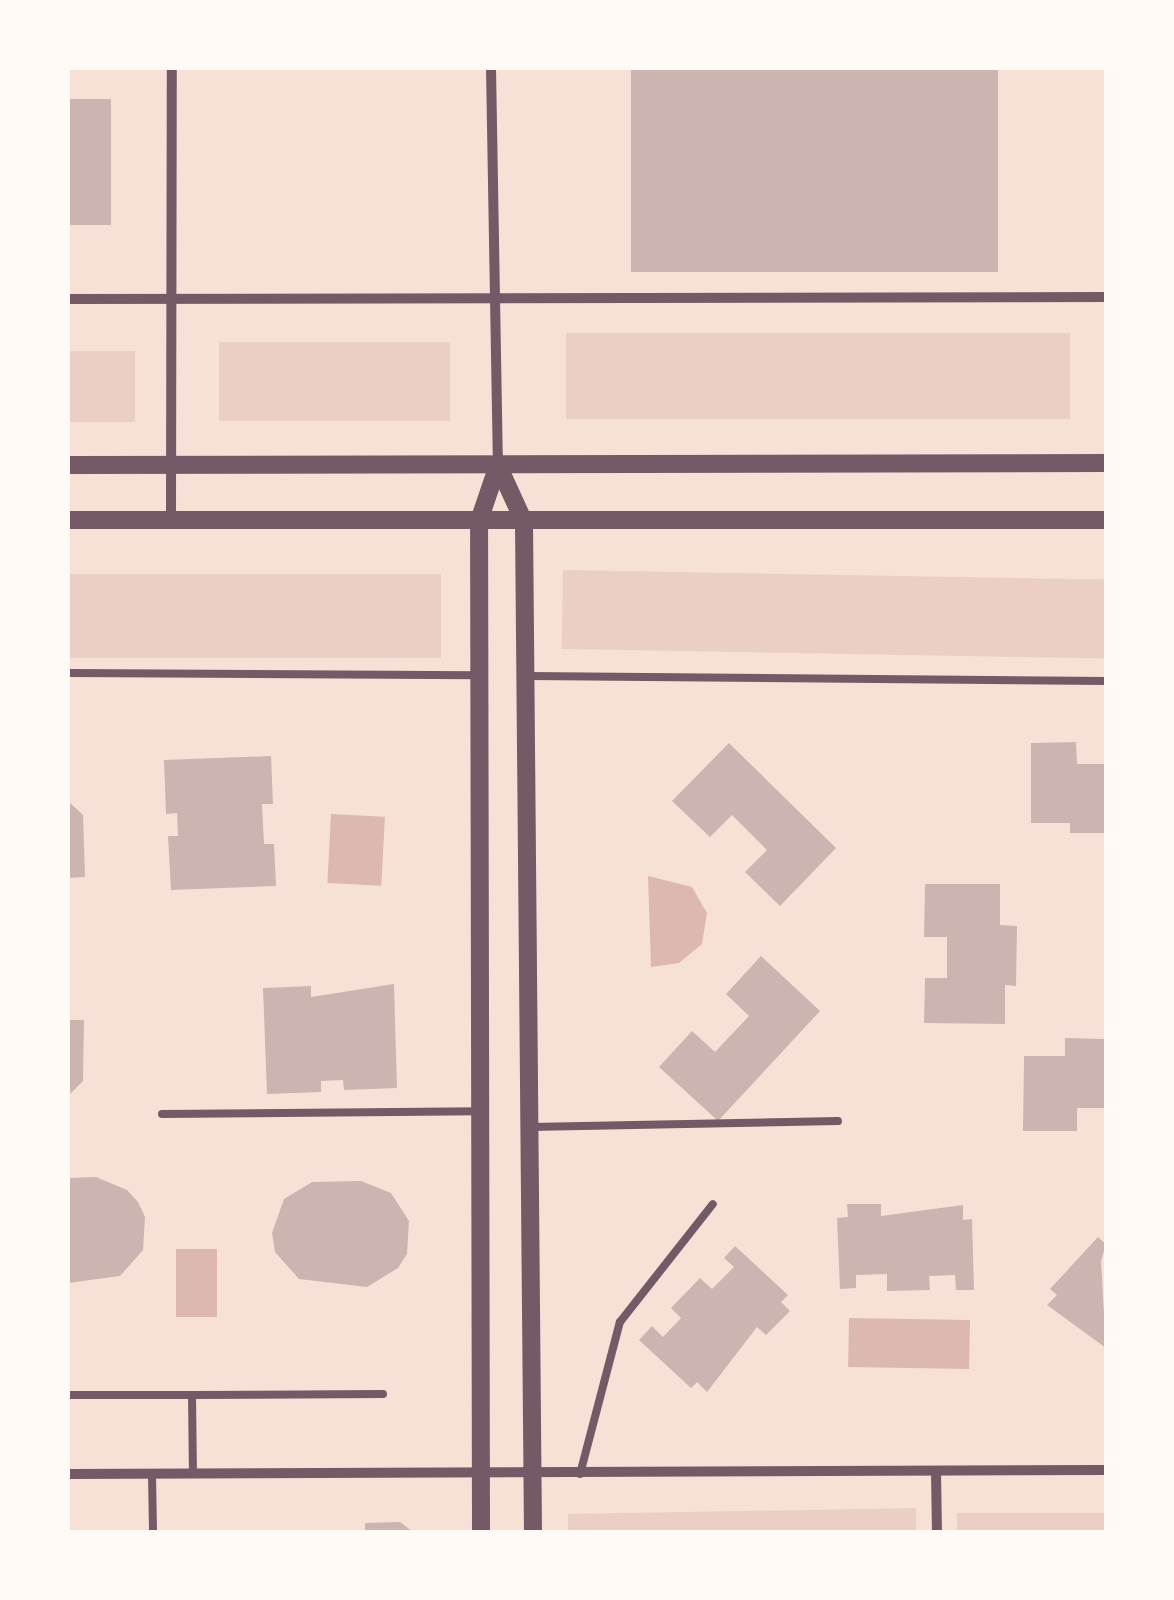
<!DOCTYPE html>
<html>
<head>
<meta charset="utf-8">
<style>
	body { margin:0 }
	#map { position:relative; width:1174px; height:1600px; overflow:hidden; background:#f7e1d7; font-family:"Alegreya Sans",sans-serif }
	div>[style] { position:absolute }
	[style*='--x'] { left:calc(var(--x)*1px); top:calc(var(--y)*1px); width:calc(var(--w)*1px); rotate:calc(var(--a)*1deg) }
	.green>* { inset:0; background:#ebcfc5; transform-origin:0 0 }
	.water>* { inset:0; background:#dcb8b0; transform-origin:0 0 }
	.building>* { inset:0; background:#ccb4b1; transform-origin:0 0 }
	.service>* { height:8px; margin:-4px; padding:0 4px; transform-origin:4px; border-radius:4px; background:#755966 }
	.minor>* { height:10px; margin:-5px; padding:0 5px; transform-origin:5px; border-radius:5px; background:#755966 }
	.tertiary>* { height:18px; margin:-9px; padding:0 9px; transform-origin:9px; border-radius:9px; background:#755966 }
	span { translate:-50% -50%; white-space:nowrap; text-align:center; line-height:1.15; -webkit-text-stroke:10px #fffaf5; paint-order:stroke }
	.frame { position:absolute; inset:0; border:70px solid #fffaf5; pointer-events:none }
</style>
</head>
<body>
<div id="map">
	<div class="green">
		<i style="left:1070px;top:333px;width:86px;height:504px;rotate:90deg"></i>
		<i style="left:219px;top:342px;width:231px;height:79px"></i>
		<i style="left:68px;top:351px;width:67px;height:71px"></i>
		<i style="left:563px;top:570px;width:543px;height:79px;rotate:1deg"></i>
		<i style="left:441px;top:574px;width:84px;height:373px;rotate:90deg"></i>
		<i style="clip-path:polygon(916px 1508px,916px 1532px,568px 1532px,568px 1514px)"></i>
		<i style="left:1106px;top:1513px;width:19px;height:149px;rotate:90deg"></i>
	</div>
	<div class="water">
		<i style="left:331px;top:814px;width:54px;height:69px;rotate:3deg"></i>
		<i style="clip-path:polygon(648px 876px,692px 887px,707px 913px,702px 944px,679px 963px,651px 967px)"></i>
		<i style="left:176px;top:1249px;width:41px;height:68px"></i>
		<i style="left:849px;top:1318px;width:121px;height:49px;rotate:1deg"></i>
	</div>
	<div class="building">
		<i style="left:631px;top:68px;width:367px;height:204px"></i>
		<i style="left:68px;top:99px;width:43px;height:126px"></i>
		<i style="clip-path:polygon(1076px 742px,1077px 764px,1106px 764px,1106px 833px,1070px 833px,1070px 823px,1031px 823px,1031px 743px)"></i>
		<i style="clip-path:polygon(729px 743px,836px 848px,780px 906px,745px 872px,767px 850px,732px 815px,710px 837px,672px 801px)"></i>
		<i style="clip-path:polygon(271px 756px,273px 804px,262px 804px,264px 844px,274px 844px,276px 886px,171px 890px,168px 836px,178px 836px,177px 813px,166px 814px,164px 760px)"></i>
		<i style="clip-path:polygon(68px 801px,83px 815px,85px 877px,68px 878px)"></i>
		<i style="clip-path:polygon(925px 884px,1000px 884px,1000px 925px,1017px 926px,1016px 986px,1005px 985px,1005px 1024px,924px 1023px,925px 978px,947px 978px,947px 937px,924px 937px)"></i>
		<i style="clip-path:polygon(761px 956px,820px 1011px,718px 1121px,659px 1067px,692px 1031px,715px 1052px,749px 1016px,726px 994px)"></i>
		<i style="clip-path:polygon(394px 984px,397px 1088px,344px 1090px,343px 1080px,321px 1081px,321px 1092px,267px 1094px,263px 988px,311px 986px,311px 997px)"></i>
		<i style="clip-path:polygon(68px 1020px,84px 1020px,83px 1081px,68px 1096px)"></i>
		<i style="clip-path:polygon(1065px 1038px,1106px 1039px,1106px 1108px,1077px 1108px,1077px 1131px,1023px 1131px,1024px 1056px,1065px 1056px)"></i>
		<i style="clip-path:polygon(96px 1177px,127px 1190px,138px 1202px,145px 1217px,143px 1250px,120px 1276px,68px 1283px,68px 1178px)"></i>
		<i style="clip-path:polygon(361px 1181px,391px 1193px,409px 1221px,407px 1254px,398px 1268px,367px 1287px,299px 1279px,275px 1252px,272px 1233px,284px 1199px,312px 1182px)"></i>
		<i style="clip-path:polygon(847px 1204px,881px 1204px,881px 1216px,963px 1205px,963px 1220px,972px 1219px,974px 1290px,956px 1290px,955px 1275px,929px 1276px,930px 1290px,887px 1291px,887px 1274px,856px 1275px,856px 1288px,840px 1289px,837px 1218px,848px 1217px)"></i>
		<i style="clip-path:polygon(1098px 1237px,1106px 1244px,1101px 1261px,1106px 1348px,1047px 1305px,1057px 1295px,1050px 1289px)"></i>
		<i style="clip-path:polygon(735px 1246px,788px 1295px,781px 1302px,790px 1311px,766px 1335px,757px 1327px,707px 1392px,697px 1382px,691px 1388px,639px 1340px,652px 1326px,663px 1337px,681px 1318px,671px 1308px,700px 1278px,712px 1289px,734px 1267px,724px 1258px)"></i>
		<i style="clip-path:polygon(400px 1522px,413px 1532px,365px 1532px,365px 1523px)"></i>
	</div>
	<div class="service">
		<i style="--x:68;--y:673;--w:409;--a:0.3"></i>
		<i style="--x:528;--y:676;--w:578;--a:0.5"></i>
		<i style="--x:162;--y:1114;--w:317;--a:-0.5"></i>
		<i style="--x:530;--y:1127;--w:308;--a:-1.1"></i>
		<i style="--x:68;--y:1395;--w:124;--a:0"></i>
		<i style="--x:192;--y:1395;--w:79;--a:89.3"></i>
		<i style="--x:192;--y:1395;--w:191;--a:-0.3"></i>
		<i style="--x:152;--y:1474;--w:58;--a:89"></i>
		<i style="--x:580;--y:1474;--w:157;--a:-75.3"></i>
		<i style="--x:620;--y:1322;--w:150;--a:-51.8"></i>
	</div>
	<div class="minor">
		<i style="--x:491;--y:68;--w:397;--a:89"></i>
		<i style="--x:68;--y:299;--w:1038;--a:-0.11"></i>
		<i style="--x:171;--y:519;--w:451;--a:-89.9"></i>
		<i style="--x:936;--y:1471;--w:61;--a:89.1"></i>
		<i style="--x:68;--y:1474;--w:1038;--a:-0.22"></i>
	</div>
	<div class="tertiary">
		<i style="--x:68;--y:465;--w:1038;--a:-0.11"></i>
		<i style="--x:498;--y:465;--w:63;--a:65.5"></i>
		<i style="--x:524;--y:522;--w:1010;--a:89.49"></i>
		<i style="--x:68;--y:520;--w:1038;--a:0"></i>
		<i style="--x:481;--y:1532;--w:1011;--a:-90.11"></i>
		<i style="--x:479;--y:521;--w:59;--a:-71.3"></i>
	</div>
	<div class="frame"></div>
</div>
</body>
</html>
